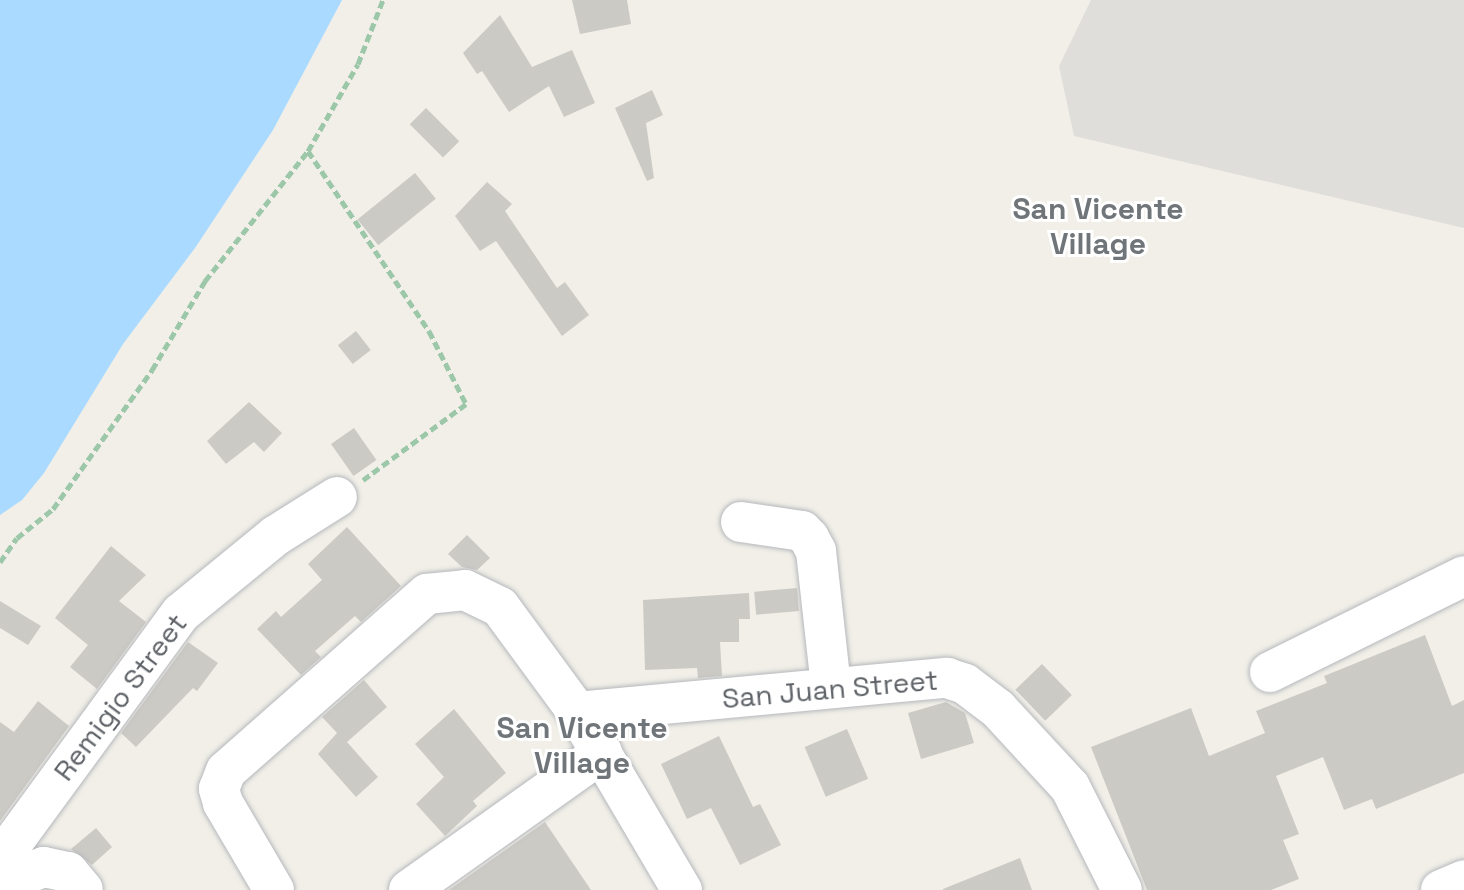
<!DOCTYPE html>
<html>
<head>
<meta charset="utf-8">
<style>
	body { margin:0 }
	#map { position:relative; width:1464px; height:890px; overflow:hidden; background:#f1efe8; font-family:"Space Grotesk",sans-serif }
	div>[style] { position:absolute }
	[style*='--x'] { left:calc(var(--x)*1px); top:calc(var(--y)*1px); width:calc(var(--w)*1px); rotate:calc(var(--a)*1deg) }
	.industrial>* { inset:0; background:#e0deda }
	.water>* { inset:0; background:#aadaff }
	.building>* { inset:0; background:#cccac5; transform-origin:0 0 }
	.path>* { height:5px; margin-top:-2.5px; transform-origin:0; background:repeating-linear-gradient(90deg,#9cc7a9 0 8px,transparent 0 12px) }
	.roads { filter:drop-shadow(0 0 2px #b5b8bc) drop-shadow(0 0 2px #b5b8bc) }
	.minor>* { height:40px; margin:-20px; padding:0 20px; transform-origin:20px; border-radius:20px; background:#fff }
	span { translate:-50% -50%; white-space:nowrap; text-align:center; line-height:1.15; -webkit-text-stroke:6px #fff; paint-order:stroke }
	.street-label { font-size:28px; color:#5f6368 }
	.neighbourhood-label { font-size:30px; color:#70757a; font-weight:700 }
</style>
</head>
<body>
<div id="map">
	<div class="industrial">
		<i style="clip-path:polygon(1091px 0,1464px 0,1464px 228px,1074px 136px,1059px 66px)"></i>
	</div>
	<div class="water">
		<i style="clip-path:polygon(0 0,342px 0,273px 130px,195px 248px,123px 344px,44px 473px,22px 500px,0 515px)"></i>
	</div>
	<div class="building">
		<i style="clip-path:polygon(572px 0,627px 0,631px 24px,580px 34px)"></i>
		<i style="clip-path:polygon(500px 15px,532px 67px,572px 50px,595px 103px,564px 117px,549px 86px,509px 112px,482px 71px,477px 74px,463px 53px)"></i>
		<i style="clip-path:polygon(652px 90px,663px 115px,646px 123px,654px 178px,647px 181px,615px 108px)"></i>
		<i style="left:426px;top:108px;width:47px;height:23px;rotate:45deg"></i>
		<i style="left:415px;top:173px;width:33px;height:74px;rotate:51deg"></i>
		<i style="clip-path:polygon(487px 182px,512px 204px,505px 211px,557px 288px,565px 282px,589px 315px,562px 336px,496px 241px,480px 251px,455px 216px)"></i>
		<i style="left:356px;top:331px;width:24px;height:23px;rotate:52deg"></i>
		<i style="clip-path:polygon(249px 402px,282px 433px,264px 452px,254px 442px,226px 464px,207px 441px)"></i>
		<i style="left:354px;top:428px;width:39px;height:28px;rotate:55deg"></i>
		<i style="clip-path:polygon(347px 527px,401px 586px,361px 622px,355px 616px,315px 651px,321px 657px,301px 675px,257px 629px,276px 611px,281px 617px,322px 580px,308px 564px)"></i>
		<i style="clip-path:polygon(467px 535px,490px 558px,477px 570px,462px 567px,448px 554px)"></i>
		<i style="clip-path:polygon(111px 546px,146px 575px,119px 601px,146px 622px,97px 689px,70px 667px,88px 645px,55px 618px)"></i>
		<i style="left:797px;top:588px;width:23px;height:43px;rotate:85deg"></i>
		<i style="clip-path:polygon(749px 593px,750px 619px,739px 619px,739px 642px,720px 642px,722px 676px,698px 678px,697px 668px,645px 670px,643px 600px)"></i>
		<i style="clip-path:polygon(0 601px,41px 626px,28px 645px,0 628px)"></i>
		<i style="clip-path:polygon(1425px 635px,1452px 706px,1464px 700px,1464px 773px,1376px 809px,1372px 799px,1344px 810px,1323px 757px,1276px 776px,1299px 834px,1283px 840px,1299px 879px,1271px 890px,1147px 890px,1091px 747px,1191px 708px,1209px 756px,1265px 733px,1256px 711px,1327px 683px,1324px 676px)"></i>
		<i style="clip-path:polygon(188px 642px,218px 663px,197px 691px,193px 688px,136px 747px,121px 733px)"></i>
		<i style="left:1042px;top:664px;width:43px;height:37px;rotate:46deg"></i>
		<i style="clip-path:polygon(364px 680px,387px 707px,347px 742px,378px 777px,356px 797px,318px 754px,337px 733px,322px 717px)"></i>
		<i style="clip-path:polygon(38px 701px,69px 726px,0 821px,0 722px,14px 732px)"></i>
		<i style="clip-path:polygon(946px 702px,965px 713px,974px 743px,921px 759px,908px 713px)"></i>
		<i style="clip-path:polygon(454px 709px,506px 773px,473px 801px,477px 806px,445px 836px,416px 804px,444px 777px,415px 744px)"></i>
		<i style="left:847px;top:729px;width:54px;height:46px;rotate:67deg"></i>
		<i style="clip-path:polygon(719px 736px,753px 807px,760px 804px,781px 845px,740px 865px,711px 808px,687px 819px,661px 764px)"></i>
		<i style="clip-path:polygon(545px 822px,591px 890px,449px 890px)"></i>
		<i style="clip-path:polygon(96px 828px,112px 847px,92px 865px,71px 849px)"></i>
		<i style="clip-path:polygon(1020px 858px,1032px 890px,943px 890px,943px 889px)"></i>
	</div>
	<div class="path">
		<i style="--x:308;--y:151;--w:217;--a:56.1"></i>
		<i style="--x:429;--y:331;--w:82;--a:63.1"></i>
		<i style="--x:466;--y:404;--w:128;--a:143.6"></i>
		<i style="--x:0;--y:562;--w:29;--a:-55"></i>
		<i style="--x:17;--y:538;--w:46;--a:-38.9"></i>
		<i style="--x:53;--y:509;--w:171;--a:-54.5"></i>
		<i style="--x:152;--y:370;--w:104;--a:-59.2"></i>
		<i style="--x:205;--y:281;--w:166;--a:-51.6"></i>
		<i style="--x:308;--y:151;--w:100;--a:-60.1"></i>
		<i style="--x:358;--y:64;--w:69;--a:-68.7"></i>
	</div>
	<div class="roads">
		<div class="minor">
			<i style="--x:741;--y:522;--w:62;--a:8.4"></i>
			<i style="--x:802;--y:531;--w:10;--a:45"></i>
			<i style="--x:809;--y:538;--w:15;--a:62"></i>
			<i style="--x:816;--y:551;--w:137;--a:83.7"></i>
			<i style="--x:1270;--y:672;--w:216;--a:-26.3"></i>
			<i style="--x:577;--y:712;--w:372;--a:-5.3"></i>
			<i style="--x:947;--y:678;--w:19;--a:18"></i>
			<i style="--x:965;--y:684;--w:41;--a:37.1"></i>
			<i style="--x:998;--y:709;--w:106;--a:47.3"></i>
			<i style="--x:1070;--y:787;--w:115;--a:63.2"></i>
			<i style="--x:0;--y:860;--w:306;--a:-53.8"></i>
			<i style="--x:181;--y:613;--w:122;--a:-39.3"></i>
			<i style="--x:275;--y:536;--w:73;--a:-32.2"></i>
			<i style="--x:13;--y:890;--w:18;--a:-56"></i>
			<i style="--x:23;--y:875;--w:22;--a:-21"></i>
			<i style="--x:44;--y:867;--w:25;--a:12"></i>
			<i style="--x:68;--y:872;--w:23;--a:50"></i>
			<i style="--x:274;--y:890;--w:101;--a:-120.4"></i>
			<i style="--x:223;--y:803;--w:15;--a:-106"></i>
			<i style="--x:219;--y:789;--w:19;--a:-69"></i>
			<i style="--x:226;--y:771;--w:268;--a:-41.4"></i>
			<i style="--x:427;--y:594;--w:38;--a:-6"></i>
			<i style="--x:465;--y:590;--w:39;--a:26"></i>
			<i style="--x:500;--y:607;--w:130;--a:53.7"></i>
			<i style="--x:577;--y:712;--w:207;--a:59.5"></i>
			<i style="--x:409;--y:890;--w:237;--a:-35.4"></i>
			<i style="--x:1441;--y:890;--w:25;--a:-23"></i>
		</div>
	</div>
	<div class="street-label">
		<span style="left:830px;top:689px;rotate:-5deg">San Juan Street</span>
		<span style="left:120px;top:697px;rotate:-53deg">Remigio Street</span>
	</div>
	<div class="neighbourhood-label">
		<span style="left:1098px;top:226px">San Vicente<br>Village</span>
		<span style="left:582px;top:745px">San Vicente<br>Village</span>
	</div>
</div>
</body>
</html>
